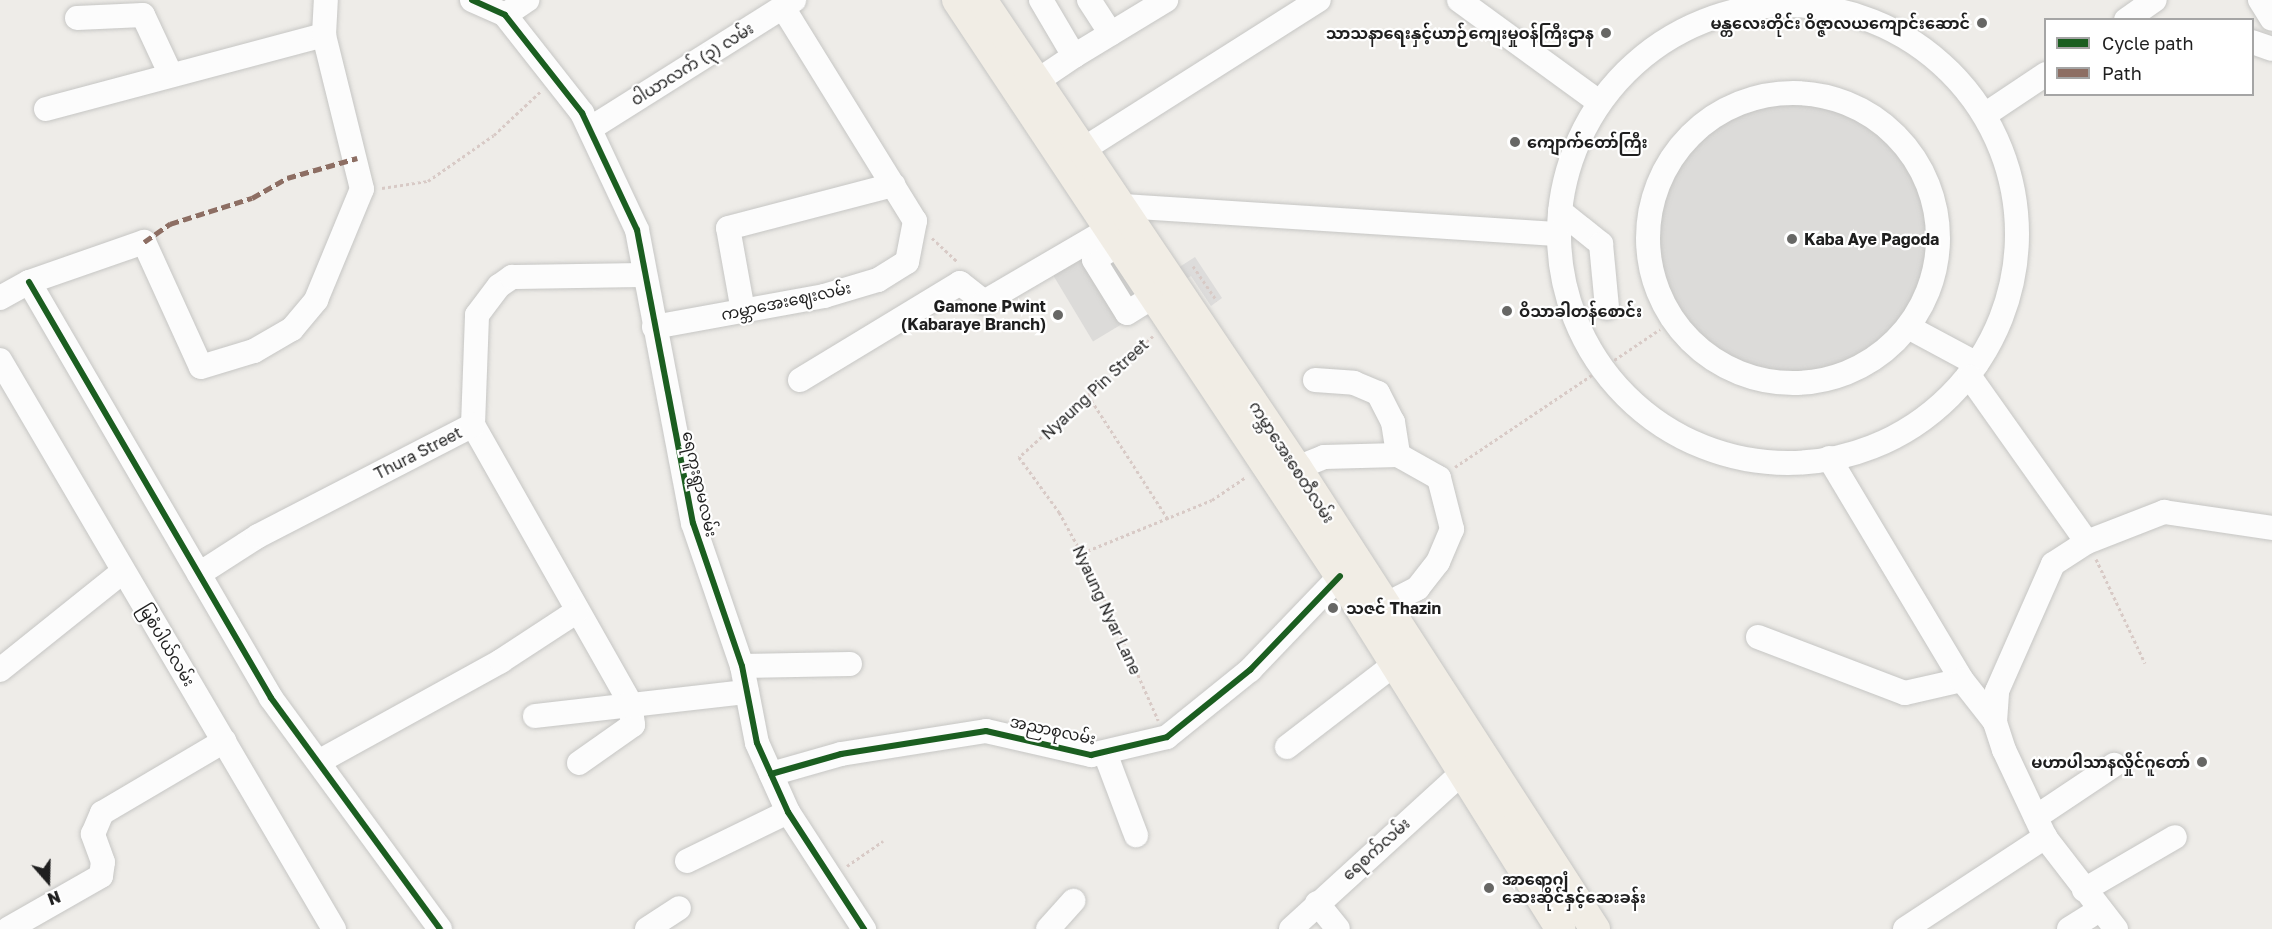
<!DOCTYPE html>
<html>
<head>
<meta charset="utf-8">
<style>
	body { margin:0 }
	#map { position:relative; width:2272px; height:929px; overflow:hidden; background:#eeece8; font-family:"Golos Text","Noto Sans Myanmar",sans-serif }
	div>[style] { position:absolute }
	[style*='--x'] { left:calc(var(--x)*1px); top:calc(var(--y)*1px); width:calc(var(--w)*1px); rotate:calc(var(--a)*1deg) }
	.religious>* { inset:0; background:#dcdbd9; transform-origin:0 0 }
	.round { border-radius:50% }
	.pier>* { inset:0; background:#dddcdb }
	.path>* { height:3px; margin-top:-1.5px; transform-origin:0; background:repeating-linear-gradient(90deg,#d8cac6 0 3px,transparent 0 6px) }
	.roads { filter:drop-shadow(0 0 2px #c6c6c4) drop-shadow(0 0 2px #c6c6c4) }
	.minor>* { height:24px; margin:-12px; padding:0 12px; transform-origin:12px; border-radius:12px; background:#fcfcfc }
	.minor>.ring { margin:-12px; padding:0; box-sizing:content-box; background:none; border:24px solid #fcfcfc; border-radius:50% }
	.major>* { height:30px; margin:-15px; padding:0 15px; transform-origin:15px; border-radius:15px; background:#f1ede5 }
	.quiet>* { height:4.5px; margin-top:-2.25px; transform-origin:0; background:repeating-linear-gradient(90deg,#8d6e63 0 9px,transparent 0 13.5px) }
	.cycleway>* { height:6px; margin:-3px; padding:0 3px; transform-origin:3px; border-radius:3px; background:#1b5e20 }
	.dots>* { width:16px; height:16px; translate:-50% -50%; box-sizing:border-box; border:3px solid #fff; border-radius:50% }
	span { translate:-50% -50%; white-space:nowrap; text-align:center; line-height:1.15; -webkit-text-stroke:4.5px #fff; paint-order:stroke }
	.poi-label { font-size:16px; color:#1f1f1f; font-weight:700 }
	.right { translate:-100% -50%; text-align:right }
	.left { translate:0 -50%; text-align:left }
	.street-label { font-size:16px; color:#1f1f1f }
	.legend { position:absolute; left:2044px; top:18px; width:210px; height:78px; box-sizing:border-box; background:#fff; border:2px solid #a5a5a5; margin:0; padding:8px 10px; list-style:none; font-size:18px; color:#1f1f1f }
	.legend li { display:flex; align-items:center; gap:12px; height:30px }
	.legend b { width:30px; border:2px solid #a5a5a5 }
	.north { position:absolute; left:18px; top:851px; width:60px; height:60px; -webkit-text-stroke:4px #fff; paint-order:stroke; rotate:160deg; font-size:16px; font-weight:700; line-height:24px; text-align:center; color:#1f1f1f }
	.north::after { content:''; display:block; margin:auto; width:21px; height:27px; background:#1f1f1f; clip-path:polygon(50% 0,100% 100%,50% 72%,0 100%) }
</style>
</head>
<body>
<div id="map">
	<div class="religious">
		<i class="round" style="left:1657px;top:102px;width:270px;height:270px"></i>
		<i style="left:1090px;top:251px;width:79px;height:44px;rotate:59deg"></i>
	</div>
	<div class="pier">
		<i style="clip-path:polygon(1112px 254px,1137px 294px,1195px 257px,1222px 298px,1211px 306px,1191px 276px,1130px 313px,1104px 259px)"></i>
	</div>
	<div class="path">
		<i style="--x:382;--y:188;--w:47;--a:-8.7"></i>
		<i style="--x:428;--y:181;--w:80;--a:-34.9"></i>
		<i style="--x:494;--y:135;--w:64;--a:-43.1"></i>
		<i style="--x:932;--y:238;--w:35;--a:43"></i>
		<i style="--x:1193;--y:266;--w:42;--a:55.6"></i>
		<i style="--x:1153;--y:336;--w:181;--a:137.9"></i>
		<i style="--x:1019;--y:457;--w:68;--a:54"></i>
		<i style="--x:1059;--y:512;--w:73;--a:61.3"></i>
		<i style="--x:1094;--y:576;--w:158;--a:66"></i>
		<i style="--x:1088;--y:395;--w:148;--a:57.2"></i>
		<i style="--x:1455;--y:467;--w:247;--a:-33.9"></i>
		<i style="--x:1082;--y:553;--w:140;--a:-22.2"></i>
		<i style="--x:1212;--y:500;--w:41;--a:-34.1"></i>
		<i style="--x:2096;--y:559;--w:115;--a:64.8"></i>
		<i style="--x:847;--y:866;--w:44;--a:-34.8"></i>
	</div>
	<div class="roads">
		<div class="minor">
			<i style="--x:472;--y:0;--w:36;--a:24"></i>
			<i style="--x:505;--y:15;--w:125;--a:51.8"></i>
			<i style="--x:582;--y:113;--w:129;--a:64.8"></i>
			<i style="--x:637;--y:230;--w:298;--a:79.2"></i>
			<i style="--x:693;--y:523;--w:151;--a:71.1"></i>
			<i style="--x:742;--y:666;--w:78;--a:79"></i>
			<i style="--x:757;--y:743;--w:76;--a:65.8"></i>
			<i style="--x:788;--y:812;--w:140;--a:57"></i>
			<i style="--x:1041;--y:0;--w:65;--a:59.5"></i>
			<i style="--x:1074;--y:56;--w:108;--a:-31.3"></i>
			<i style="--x:1089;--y:0;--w:40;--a:57.1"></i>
			<i style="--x:1459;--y:0;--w:173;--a:36.1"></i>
			<i style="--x:2260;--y:0;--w:22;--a:58"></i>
			<i class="ring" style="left:1559px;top:5px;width:434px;height:434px"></i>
			<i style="--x:505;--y:15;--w:27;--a:-34"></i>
			<i style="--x:77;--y:18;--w:66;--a:-2.6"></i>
			<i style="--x:143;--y:15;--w:66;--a:65"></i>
			<i style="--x:2126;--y:20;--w:35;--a:-35"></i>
			<i style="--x:2252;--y:42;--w:21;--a:19"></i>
			<i style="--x:1037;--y:81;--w:45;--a:-34"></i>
			<i class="ring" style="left:1648px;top:93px;width:266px;height:266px"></i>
			<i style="--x:46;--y:109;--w:288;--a:-14.9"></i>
			<i style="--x:1986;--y:114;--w:72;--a:-33.7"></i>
			<i style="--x:591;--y:128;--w:240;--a:-32.2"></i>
			<i style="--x:1068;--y:159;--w:297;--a:-32.4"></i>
			<i style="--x:1123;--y:206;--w:434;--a:3.7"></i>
			<i style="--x:1560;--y:211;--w:53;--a:38.8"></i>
			<i style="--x:1601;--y:244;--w:64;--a:84.6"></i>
			<i style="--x:1133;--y:235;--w:46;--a:147.3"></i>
			<i style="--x:1094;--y:260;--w:62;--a:58.1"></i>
			<i style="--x:1127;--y:313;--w:32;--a:-32"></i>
			<i style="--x:29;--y:282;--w:481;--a:59.8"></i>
			<i style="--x:271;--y:698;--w:286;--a:53.8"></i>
			<i style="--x:0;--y:298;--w:33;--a:-29"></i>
			<i style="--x:29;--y:282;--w:122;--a:-19.2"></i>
			<i style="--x:144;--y:242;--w:137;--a:65.5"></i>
			<i style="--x:201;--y:367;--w:55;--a:-16.8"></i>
			<i style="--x:254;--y:351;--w:44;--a:-30.1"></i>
			<i style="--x:292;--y:329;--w:38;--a:-50"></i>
			<i style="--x:316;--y:300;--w:120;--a:-67.5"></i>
			<i style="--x:362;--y:189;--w:159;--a:-103.9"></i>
			<i style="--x:324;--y:35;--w:35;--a:-87"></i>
			<i style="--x:743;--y:311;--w:84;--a:-100.2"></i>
			<i style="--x:728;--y:228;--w:171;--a:-14.6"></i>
			<i style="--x:654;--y:327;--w:173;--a:-10.3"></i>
			<i style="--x:824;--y:296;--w:56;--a:-16.5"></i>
			<i style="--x:878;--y:280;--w:34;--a:-32"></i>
			<i style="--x:907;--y:262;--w:42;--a:-79"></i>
			<i style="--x:915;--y:221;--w:251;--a:-121.7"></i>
			<i style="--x:1908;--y:327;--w:78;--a:28.2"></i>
			<i style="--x:0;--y:360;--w:660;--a:59.59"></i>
			<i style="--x:1970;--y:377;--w:202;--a:54.7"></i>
			<i style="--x:800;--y:380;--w:187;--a:-31.2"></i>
			<i style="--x:960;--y:283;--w:31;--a:38"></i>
			<i style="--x:984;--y:302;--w:145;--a:-30.3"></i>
			<i style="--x:1315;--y:380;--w:39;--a:4"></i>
			<i style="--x:1354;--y:383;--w:26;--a:23"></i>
			<i style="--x:1378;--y:393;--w:33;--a:63"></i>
			<i style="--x:1393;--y:422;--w:33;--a:81"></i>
			<i style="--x:473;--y:425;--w:319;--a:60.5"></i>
			<i style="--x:630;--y:703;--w:22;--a:82"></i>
			<i style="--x:633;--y:725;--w:66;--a:144.9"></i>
			<i style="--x:473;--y:425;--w:110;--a:-87.9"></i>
			<i style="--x:477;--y:315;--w:36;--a:-53"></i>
			<i style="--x:499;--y:286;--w:16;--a:-35"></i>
			<i style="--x:512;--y:277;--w:133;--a:-0.9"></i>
			<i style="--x:1829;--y:458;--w:259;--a:59.1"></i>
			<i style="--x:1297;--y:468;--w:29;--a:-22"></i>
			<i style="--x:1324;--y:457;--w:74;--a:-1.5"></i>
			<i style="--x:1398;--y:455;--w:47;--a:29.3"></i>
			<i style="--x:1439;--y:478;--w:53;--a:75.7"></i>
			<i style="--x:1452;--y:529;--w:36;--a:113"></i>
			<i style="--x:1438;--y:562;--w:33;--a:128"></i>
			<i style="--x:1418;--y:588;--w:36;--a:153"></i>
			<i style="--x:199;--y:574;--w:70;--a:-32.8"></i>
			<i style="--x:258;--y:536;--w:242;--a:-27.3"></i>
			<i style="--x:1758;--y:637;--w:157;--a:20.9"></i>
			<i style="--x:1905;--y:693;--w:58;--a:-12.8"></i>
			<i style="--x:1962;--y:680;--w:53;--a:51.8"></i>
			<i style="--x:742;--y:666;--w:108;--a:-1.1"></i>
			<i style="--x:0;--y:670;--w:155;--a:-38.7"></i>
			<i style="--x:535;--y:716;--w:213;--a:-6.5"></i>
			<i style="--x:1287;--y:747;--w:138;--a:-37.6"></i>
			<i style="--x:1105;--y:753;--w:88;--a:69.3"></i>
			<i style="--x:320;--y:761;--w:207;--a:-28.9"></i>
			<i style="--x:501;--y:661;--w:90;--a:-33.2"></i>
			<i style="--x:771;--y:774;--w:73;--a:-15.9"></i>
			<i style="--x:841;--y:754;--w:147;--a:-9"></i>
			<i style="--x:986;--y:731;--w:108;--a:12.9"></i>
			<i style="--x:1091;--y:755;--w:78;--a:-13.3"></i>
			<i style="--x:1167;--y:737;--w:107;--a:-38.9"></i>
			<i style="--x:1250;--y:670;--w:130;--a:-46.2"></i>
			<i style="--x:2036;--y:817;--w:94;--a:-33.7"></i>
			<i style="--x:687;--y:861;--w:112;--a:-25.9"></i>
			<i style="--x:2084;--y:890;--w:105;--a:-30.2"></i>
			<i style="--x:1317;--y:903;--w:33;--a:51"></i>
			<i style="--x:8;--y:929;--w:107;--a:-29.7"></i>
			<i style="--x:101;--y:876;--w:14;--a:-82"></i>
			<i style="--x:103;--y:862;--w:30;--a:-110"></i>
			<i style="--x:93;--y:834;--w:23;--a:-67"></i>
			<i style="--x:102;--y:813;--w:142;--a:-30.5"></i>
			<i style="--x:647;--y:929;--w:38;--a:-33"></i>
			<i style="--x:1048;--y:929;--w:38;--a:-48"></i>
			<i style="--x:1291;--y:929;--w:249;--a:-42.4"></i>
			<i style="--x:1905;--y:929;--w:168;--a:-33.3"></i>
			<i style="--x:2069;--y:929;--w:36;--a:-32"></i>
			<i style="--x:2116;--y:929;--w:116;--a:-127.7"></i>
			<i style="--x:2045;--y:837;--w:96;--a:-115.2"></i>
			<i style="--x:2004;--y:750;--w:29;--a:-108"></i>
			<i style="--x:1995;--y:722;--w:31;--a:-86"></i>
			<i style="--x:1997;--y:691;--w:139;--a:-66.2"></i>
			<i style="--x:2053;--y:564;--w:40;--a:-32.9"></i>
			<i style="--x:2087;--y:542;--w:83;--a:-21.3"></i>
			<i style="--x:2164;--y:512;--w:109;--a:8.4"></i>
		</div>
		<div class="major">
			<i style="--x:957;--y:0;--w:692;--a:56.38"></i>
			<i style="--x:1340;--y:576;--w:416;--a:58"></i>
			<i style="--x:982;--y:0;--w:564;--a:56.06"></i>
			<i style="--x:1297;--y:468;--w:549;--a:57.12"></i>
		</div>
	</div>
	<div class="quiet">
		<i style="--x:144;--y:242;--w:32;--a:-35"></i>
		<i style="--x:170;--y:224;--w:86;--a:-17.6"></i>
		<i style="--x:252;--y:198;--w:40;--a:-29.7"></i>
		<i style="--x:287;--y:178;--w:73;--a:-15.9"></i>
	</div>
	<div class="cycleway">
		<i style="--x:472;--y:0;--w:36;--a:24"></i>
		<i style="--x:505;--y:15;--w:125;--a:51.8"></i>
		<i style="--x:582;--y:113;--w:129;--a:64.8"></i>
		<i style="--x:637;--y:230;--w:298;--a:79.2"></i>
		<i style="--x:693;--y:523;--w:151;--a:71.1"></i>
		<i style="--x:742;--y:666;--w:78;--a:79"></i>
		<i style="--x:757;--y:743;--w:76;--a:65.8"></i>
		<i style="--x:788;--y:812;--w:140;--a:57"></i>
		<i style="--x:29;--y:282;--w:481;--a:59.8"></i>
		<i style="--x:271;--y:698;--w:286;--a:53.8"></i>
		<i style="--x:771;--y:774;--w:73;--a:-15.9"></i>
		<i style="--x:841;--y:754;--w:147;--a:-9"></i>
		<i style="--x:986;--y:731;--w:108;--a:12.9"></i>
		<i style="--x:1091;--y:755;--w:78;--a:-13.3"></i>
		<i style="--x:1167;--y:737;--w:107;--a:-38.9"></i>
		<i style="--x:1250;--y:670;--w:130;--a:-46.2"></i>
	</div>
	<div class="dots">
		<i style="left:1982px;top:23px;background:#676765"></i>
		<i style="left:1606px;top:33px;background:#676765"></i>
		<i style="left:1515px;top:142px;background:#676765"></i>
		<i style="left:1792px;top:239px;background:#676765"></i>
		<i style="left:1507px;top:311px;background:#676765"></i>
		<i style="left:1058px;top:315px;background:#676765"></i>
		<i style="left:1333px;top:608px;background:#676765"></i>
		<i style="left:2202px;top:762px;background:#676765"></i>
		<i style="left:1489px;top:888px;background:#676765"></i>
	</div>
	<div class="poi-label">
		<span class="right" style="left:1970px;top:23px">မန္တလေးတိုင်း ဝိဇ္ဇာလယကျောင်းဆောင်</span>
		<span class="right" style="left:1594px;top:33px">သာသနာရေးနှင့်ယာဉ်ကျေးမှုဝန်ကြီးဌာန</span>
		<span class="left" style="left:1527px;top:142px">ကျောက်တော်ကြီး</span>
		<span class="left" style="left:1804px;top:239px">Kaba Aye Pagoda</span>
		<span class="right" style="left:1046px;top:315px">Gamone Pwint<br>(Kabaraye Branch)</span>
		<span class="left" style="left:1519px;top:311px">ဝိသာခါတန်စောင်း</span>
		<span class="left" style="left:1346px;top:608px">သဇင် Thazin</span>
		<span class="right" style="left:2190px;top:762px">မဟာပါသာနလှိုင်ဂူတော်</span>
		<span class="left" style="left:1502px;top:888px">အာရောဂျံ<br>ဆေးဆိုင်နှင့်ဆေးခန်း</span>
	</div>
	<div class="street-label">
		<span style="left:692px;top:64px;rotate:-32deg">ဝါယာလက် (၃) လမ်း</span>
		<span style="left:786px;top:301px;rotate:-12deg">ကမ္ဘာအေးဈေးလမ်း</span>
		<span style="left:1095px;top:389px;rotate:-43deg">Nyaung Pin Street</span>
		<span style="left:418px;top:453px;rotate:-27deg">Thura Street</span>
		<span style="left:1292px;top:462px;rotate:57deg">ကမ္ဘာအေးစေတီလမ်း</span>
		<span style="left:700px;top:484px;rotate:77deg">ရေကူးရွာမလမ်း</span>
		<span style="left:1107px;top:610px;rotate:65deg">Nyaung Nyar Lane</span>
		<span style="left:167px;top:645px;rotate:59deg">မြစံပါယ်လမ်း</span>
		<span style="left:1053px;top:730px;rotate:12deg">အညာစုလမ်း</span>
		<span style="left:1376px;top:849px;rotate:-42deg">ရေစက်လမ်း</span>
	</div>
	<ul class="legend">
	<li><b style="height:8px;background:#1b5e20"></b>Cycle path</li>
	<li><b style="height:8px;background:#8d6e63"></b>Path</li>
	</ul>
	<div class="north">N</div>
</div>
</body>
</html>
